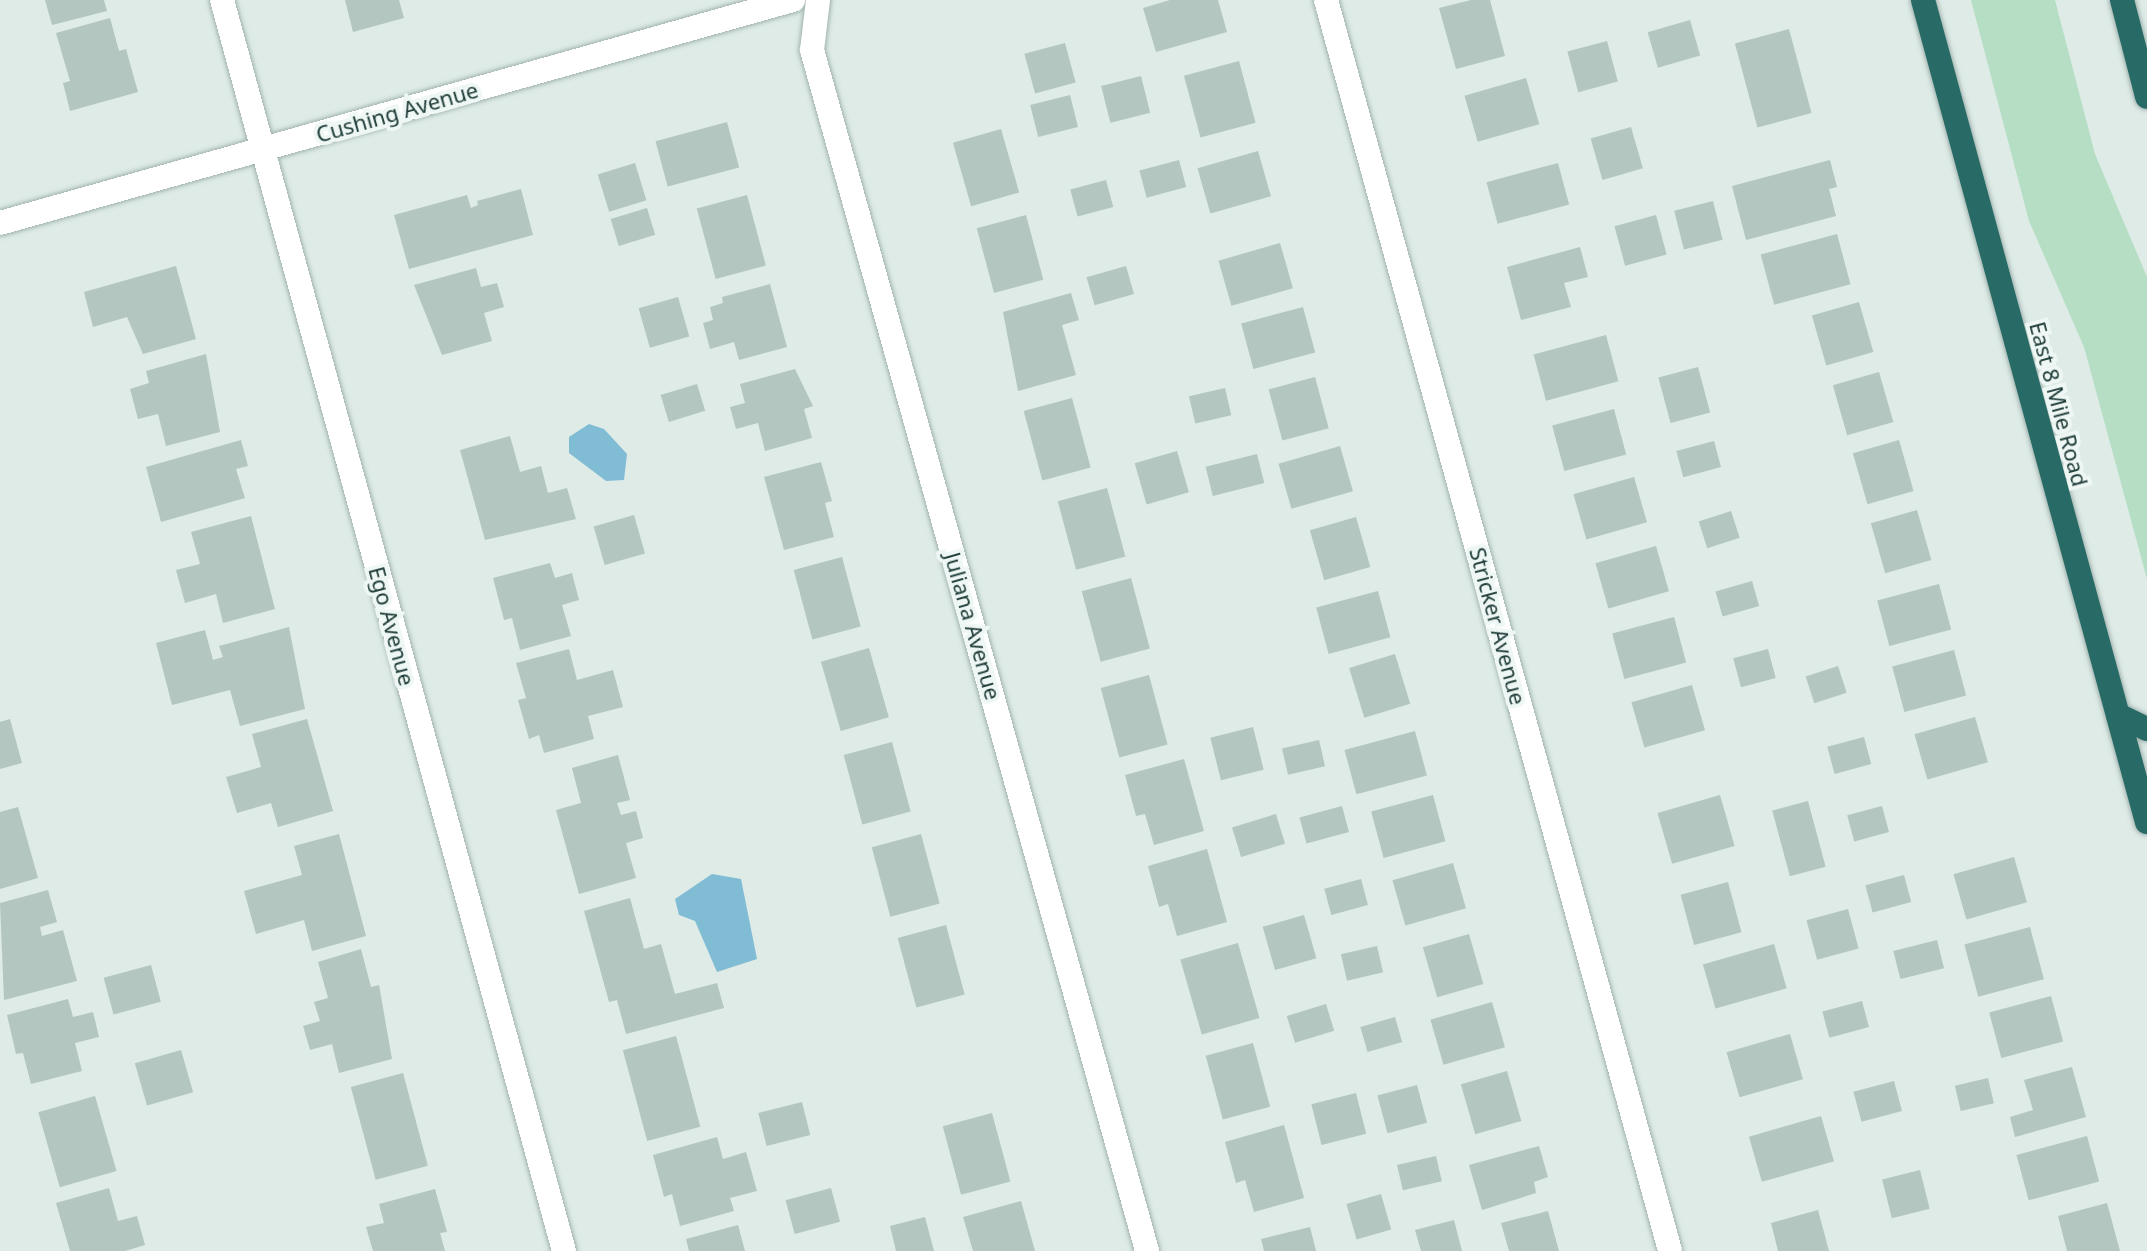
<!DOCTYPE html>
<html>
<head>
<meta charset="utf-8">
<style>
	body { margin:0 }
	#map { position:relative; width:2147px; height:1251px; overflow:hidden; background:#deebe7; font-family:"Noto Sans",sans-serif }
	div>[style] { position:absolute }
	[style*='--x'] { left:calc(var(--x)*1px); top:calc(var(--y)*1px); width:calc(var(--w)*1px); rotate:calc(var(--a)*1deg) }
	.green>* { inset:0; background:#b5dec5 }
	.water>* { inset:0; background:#81bcd5 }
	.building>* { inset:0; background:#b3c6c0; transform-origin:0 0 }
	.roads { filter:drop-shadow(0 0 2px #a1b3af) drop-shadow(0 0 2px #a1b3af) }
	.minor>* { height:24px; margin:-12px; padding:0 12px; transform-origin:12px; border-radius:12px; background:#fff }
	.highway>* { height:24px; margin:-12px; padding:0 12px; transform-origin:12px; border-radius:12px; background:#286a65 }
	span { translate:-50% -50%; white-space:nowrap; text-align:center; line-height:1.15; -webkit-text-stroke:8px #eef7f4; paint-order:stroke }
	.street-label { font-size:22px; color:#1e3b38 }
</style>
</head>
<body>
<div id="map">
	<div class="green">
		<i style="clip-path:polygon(1971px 0,2055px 0,2095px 154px,2147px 277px,2147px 579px,2084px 347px,2029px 221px)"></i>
	</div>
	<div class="water">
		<i style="clip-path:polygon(589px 424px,604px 429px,627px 454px,624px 480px,606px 481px,569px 453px,569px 437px)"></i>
		<i style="clip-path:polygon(712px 874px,741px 879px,757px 959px,717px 972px,695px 921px,679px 915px,675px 899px)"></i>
	</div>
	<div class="building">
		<i style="clip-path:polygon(45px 0,104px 0,107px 11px,52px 25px)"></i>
		<i style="clip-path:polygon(345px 0,399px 0,404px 18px,353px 32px)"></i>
		<i style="clip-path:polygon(1170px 0,1218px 0,1227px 32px,1156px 52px,1143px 8px)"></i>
		<i style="clip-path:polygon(1471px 0,1490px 0,1505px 56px,1456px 69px,1439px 8px)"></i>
		<i style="clip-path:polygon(110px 18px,119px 51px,126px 49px,138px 92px,70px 111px,63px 83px,70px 81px,56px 33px)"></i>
		<i style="left:1690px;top:20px;width:37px;height:44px;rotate:74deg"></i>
		<i style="left:1789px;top:29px;width:87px;height:56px;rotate:75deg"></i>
		<i style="left:1607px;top:41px;width:42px;height:41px;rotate:75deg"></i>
		<i style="left:1065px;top:43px;width:41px;height:42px;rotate:75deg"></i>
		<i style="left:1239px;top:61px;width:64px;height:57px;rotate:75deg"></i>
		<i style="left:1141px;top:76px;width:38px;height:41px;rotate:76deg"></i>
		<i style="left:1526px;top:78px;width:48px;height:64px;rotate:74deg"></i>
		<i style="left:1070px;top:95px;width:33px;height:41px;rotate:76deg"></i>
		<i style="left:727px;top:122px;width:47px;height:74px;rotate:75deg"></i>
		<i style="left:1631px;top:127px;width:43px;height:42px;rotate:74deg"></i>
		<i style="left:1001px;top:129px;width:66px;height:50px;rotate:74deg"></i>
		<i style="left:1258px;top:151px;width:47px;height:63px;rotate:74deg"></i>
		<i style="left:1179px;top:160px;width:28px;height:41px;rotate:75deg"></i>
		<i style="clip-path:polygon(1830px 160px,1837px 187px,1829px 189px,1836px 216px,1746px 240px,1732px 186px)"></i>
		<i style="left:635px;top:163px;width:39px;height:39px;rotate:73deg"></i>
		<i style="left:1558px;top:163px;width:43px;height:74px;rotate:75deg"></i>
		<i style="left:1106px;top:180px;width:28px;height:37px;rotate:75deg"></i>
		<i style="clip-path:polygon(521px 189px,533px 235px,409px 269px,394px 215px,467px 195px,471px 208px,478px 205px,477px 201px)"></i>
		<i style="left:747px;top:195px;width:73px;height:52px;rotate:75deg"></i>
		<i style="left:1713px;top:201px;width:40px;height:40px;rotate:76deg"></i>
		<i style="left:647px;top:208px;width:28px;height:38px;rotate:73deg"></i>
		<i style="left:1026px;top:215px;width:67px;height:51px;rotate:75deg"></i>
		<i style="left:1656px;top:215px;width:41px;height:43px;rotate:75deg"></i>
		<i style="left:1837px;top:234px;width:52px;height:79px;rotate:75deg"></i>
		<i style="left:1280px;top:243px;width:47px;height:64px;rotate:74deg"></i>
		<i style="clip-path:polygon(1580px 247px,1588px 277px,1564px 283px,1571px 307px,1521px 320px,1507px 267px)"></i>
		<i style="clip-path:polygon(176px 266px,196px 339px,143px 354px,127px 317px,93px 327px,84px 292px)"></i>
		<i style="left:1126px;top:266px;width:29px;height:41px;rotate:74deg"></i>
		<i style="clip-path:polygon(476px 268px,481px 287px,497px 283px,504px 307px,484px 313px,492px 341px,442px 355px,414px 285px)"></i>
		<i style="clip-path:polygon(770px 284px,787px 347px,739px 360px,734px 342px,710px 349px,703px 323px,713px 320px,710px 307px,723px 303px,722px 297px)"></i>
		<i style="clip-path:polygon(1071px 293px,1079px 320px,1062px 325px,1076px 375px,1018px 391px,1003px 312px)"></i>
		<i style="left:678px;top:297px;width:41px;height:41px;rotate:74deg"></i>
		<i style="left:1859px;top:302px;width:52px;height:49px;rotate:74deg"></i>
		<i style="left:1303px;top:307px;width:47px;height:64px;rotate:75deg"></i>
		<i style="left:1606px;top:335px;width:48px;height:75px;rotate:75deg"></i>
		<i style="clip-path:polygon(206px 354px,220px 432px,166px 446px,158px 414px,138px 419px,130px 389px,149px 383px,146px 371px)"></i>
		<i style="left:1698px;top:367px;width:47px;height:41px;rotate:75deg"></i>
		<i style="clip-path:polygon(795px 369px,813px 406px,804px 409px,812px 438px,765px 451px,758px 423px,736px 429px,730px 407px,745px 403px,740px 384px)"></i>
		<i style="left:1879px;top:372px;width:52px;height:48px;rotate:74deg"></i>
		<i style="left:1315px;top:377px;width:53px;height:48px;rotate:75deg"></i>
		<i style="left:697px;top:384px;width:28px;height:38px;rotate:73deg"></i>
		<i style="left:1225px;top:388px;width:28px;height:37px;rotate:77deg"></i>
		<i style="left:1072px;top:398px;width:72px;height:50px;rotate:75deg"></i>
		<i style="left:1614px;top:409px;width:47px;height:64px;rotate:75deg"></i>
		<i style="clip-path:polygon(510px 436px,520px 472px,541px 466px,548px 493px,567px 488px,576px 519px,485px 540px,460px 450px)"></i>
		<i style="clip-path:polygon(241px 440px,248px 466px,236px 469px,245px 498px,161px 522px,146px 467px)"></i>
		<i style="left:1899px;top:440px;width:53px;height:48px;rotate:74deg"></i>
		<i style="left:1714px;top:441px;width:27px;height:39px;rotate:75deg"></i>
		<i style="left:1340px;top:446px;width:47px;height:64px;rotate:74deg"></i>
		<i style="left:1177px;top:451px;width:43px;height:44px;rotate:74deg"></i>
		<i style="left:1257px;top:454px;width:30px;height:53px;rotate:76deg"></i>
		<i style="clip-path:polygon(821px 462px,832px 501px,825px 503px,834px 537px,784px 550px,764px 477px)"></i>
		<i style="left:1634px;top:477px;width:47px;height:63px;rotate:74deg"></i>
		<i style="left:1107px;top:488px;width:71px;height:51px;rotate:75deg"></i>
		<i style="left:1917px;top:510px;width:52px;height:48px;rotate:74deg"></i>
		<i style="left:1731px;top:511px;width:28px;height:34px;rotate:72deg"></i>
		<i style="left:634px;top:515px;width:40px;height:42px;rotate:74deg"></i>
		<i style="clip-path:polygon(251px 516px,275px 609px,223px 623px,216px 594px,185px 603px,176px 570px,200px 564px,191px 532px)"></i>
		<i style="left:1356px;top:517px;width:52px;height:48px;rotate:74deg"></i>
		<i style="left:1656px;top:546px;width:47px;height:63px;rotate:74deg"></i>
		<i style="left:842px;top:557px;width:72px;height:50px;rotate:75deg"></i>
		<i style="clip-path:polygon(550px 563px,555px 578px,572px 573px,579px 600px,562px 605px,571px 636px,520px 650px,512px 618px,504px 620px,493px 578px)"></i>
		<i style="left:1131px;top:578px;width:73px;height:51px;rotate:75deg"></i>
		<i style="left:1752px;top:581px;width:26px;height:38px;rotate:74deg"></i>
		<i style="left:1939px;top:584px;width:47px;height:64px;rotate:75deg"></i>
		<i style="left:1378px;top:591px;width:48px;height:64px;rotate:75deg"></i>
		<i style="left:1674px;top:617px;width:47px;height:64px;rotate:75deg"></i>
		<i style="clip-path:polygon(289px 627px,305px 709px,240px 726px,230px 690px,172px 705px,156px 643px,205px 630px,213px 660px,223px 657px,219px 646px)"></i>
		<i style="left:869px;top:648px;width:72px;height:50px;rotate:74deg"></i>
		<i style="clip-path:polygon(569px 649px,577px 680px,613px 670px,623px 707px,588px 716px,594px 739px,544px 753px,539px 735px,529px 739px,518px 700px,526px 698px,516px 663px)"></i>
		<i style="left:1768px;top:649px;width:30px;height:36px;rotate:75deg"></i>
		<i style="left:1954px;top:650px;width:47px;height:64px;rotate:75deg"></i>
		<i style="left:1395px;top:654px;width:52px;height:48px;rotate:73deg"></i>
		<i style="left:1838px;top:666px;width:28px;height:34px;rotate:72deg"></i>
		<i style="left:1149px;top:675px;width:72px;height:50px;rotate:75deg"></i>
		<i style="left:1692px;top:685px;width:47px;height:63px;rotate:74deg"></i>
		<i style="left:1975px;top:717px;width:47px;height:63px;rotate:74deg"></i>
		<i style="clip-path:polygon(10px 719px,22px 763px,0 769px,0 722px)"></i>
		<i style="clip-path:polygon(307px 719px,333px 811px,278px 827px,271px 803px,237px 813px,226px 777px,261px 767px,252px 734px)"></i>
		<i style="left:1253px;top:727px;width:44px;height:44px;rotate:76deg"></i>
		<i style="left:1415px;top:731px;width:46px;height:73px;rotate:75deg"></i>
		<i style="left:1864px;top:737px;width:28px;height:38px;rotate:75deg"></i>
		<i style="left:1319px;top:740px;width:27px;height:38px;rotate:77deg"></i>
		<i style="left:892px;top:742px;width:72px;height:50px;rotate:75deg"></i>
		<i style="clip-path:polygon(618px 755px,630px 800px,617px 803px,621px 815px,636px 811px,643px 838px,626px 843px,636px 878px,579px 894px,556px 810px,581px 803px,572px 768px)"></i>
		<i style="clip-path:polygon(1184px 759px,1204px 831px,1154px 845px,1145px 814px,1136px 816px,1125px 775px)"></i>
		<i style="left:1433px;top:795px;width:48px;height:64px;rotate:75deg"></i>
		<i style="left:1720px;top:795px;width:53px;height:65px;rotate:74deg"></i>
		<i style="left:1808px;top:801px;width:68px;height:37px;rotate:75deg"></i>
		<i style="left:1342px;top:806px;width:27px;height:44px;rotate:75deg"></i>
		<i style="left:1882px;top:806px;width:27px;height:36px;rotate:75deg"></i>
		<i style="clip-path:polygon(18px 807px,38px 878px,0 889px,0 812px)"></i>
		<i style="left:1276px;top:814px;width:31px;height:46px;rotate:73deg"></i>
		<i style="clip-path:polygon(339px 834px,366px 936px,312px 951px,304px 920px,256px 934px,244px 891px,302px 875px,294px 846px)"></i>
		<i style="left:921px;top:834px;width:72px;height:51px;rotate:75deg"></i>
		<i style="clip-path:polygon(1207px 849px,1227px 922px,1177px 936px,1168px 904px,1159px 907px,1148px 866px)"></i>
		<i style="left:2014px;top:857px;width:47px;height:63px;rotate:74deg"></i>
		<i style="left:1453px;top:863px;width:47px;height:63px;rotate:74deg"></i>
		<i style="left:1904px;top:875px;width:28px;height:40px;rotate:75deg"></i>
		<i style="left:1361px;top:879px;width:27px;height:38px;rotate:75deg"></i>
		<i style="left:1728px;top:882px;width:52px;height:49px;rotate:75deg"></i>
		<i style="clip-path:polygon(48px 890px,57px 922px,40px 927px,42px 936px,63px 930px,77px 981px,4px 1000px,0 903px)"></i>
		<i style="clip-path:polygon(630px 898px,644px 949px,661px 944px,675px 994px,717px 983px,724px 1008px,626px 1034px,617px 1000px,609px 1002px,584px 911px)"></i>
		<i style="left:1848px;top:909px;width:41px;height:43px;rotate:75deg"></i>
		<i style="left:1304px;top:915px;width:45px;height:43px;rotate:74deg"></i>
		<i style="left:946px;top:925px;width:72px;height:50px;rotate:75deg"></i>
		<i style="left:2030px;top:927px;width:54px;height:68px;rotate:75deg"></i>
		<i style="left:1469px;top:934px;width:52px;height:48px;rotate:74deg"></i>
		<i style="left:1937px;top:940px;width:29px;height:45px;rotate:76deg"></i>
		<i style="left:1238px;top:943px;width:78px;height:60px;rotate:74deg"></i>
		<i style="left:1774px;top:944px;width:46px;height:74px;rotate:74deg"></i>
		<i style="left:1377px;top:946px;width:27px;height:37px;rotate:77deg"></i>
		<i style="clip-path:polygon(361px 949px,371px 987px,379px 985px,392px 1059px,339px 1073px,332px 1044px,310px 1050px,303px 1026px,320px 1021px,314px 1002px,328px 998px,318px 962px)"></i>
		<i style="left:151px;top:965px;width:38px;height:49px;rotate:75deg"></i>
		<i style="left:2051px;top:996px;width:47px;height:64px;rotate:75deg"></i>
		<i style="clip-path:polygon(68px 999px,73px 1017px,93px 1012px,99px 1037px,75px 1043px,82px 1071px,31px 1084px,23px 1053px,16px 1054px,7px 1015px)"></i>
		<i style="left:1862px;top:1001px;width:27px;height:41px;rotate:75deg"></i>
		<i style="left:1492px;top:1002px;width:47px;height:64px;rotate:74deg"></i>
		<i style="left:1326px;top:1004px;width:28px;height:41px;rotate:73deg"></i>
		<i style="left:1395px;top:1017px;width:26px;height:36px;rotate:74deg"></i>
		<i style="left:1790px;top:1034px;width:47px;height:66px;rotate:74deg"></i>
		<i style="left:676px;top:1036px;width:94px;height:55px;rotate:75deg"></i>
		<i style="left:1253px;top:1043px;width:66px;height:49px;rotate:75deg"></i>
		<i style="left:181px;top:1050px;width:44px;height:48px;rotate:74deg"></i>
		<i style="clip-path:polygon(2072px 1067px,2086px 1117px,2015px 1137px,2010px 1117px,2033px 1110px,2024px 1080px)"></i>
		<i style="left:1507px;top:1071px;width:52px;height:48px;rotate:74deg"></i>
		<i style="left:403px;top:1073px;width:96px;height:54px;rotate:75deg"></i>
		<i style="left:1988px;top:1078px;width:26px;height:34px;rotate:77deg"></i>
		<i style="left:1894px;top:1081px;width:31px;height:42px;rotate:75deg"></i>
		<i style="left:1417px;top:1085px;width:39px;height:41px;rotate:75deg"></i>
		<i style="left:1356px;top:1093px;width:42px;height:46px;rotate:76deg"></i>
		<i style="left:95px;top:1096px;width:78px;height:59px;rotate:74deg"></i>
		<i style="left:802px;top:1102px;width:34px;height:45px;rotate:76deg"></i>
		<i style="left:992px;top:1113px;width:71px;height:51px;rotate:75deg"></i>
		<i style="left:1821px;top:1116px;width:47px;height:75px;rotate:74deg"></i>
		<i style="clip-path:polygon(1284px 1125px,1304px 1198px,1254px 1212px,1245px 1180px,1236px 1183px,1225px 1142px)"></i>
		<i style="left:2087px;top:1136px;width:47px;height:73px;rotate:75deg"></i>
		<i style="clip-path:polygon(717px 1137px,723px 1159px,746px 1152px,757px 1191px,730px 1198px,734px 1211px,680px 1226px,672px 1194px,664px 1197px,653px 1155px)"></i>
		<i style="clip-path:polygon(1539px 1146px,1548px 1177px,1534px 1182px,1536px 1193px,1482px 1210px,1469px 1165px)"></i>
		<i style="left:1436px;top:1156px;width:26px;height:40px;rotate:77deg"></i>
		<i style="left:1920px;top:1170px;width:40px;height:39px;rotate:76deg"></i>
		<i style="clip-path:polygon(109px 1188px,118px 1221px,137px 1216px,145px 1245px,125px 1251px,70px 1251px,56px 1203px)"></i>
		<i style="left:831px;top:1188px;width:35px;height:47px;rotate:75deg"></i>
		<i style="clip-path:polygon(435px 1189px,447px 1232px,440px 1233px,445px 1251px,373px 1251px,366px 1227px,384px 1223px,379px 1204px)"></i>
		<i style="left:1381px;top:1194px;width:37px;height:36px;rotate:74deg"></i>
		<i style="clip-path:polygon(1021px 1201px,1035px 1251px,973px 1251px,963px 1217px)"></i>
		<i style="clip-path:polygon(2107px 1203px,2120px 1251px,2067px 1251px,2058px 1216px)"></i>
		<i style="clip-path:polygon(1818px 1210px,1829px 1251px,1778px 1251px,1771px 1223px)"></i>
		<i style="clip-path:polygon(1548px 1211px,1559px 1251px,1509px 1251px,1501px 1223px)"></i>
		<i style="clip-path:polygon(925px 1217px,934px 1251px,896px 1251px,890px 1226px)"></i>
		<i style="clip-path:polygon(1454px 1220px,1462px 1251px,1421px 1251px,1415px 1230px)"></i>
		<i style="clip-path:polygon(738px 1225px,745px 1251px,689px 1251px,686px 1239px)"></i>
		<i style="clip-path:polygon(1310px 1227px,1316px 1251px,1264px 1251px,1261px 1239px)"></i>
	</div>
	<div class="roads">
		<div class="minor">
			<i style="--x:222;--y:0;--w:1297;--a:74.71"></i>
			<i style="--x:818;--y:0;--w:50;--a:96.8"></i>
			<i style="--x:812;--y:50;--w:1247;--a:74.41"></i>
			<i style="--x:1326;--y:0;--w:1297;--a:74.62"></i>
			<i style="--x:0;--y:223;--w:824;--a:-15.71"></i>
		</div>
		<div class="highway">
			<i style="--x:1923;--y:0;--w:852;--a:74.76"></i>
			<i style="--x:2122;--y:0;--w:100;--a:75.5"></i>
			<i style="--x:2118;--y:715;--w:32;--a:26"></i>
		</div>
	</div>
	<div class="street-label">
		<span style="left:397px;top:112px;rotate:-16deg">Cushing Avenue</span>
		<span style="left:2059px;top:404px;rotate:75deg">East 8 Mile Road</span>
		<span style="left:392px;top:626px;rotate:75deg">Ego Avenue</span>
		<span style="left:973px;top:626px;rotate:74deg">Juliana Avenue</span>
		<span style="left:1498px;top:626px;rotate:75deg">Stricker Avenue</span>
	</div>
</div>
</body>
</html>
